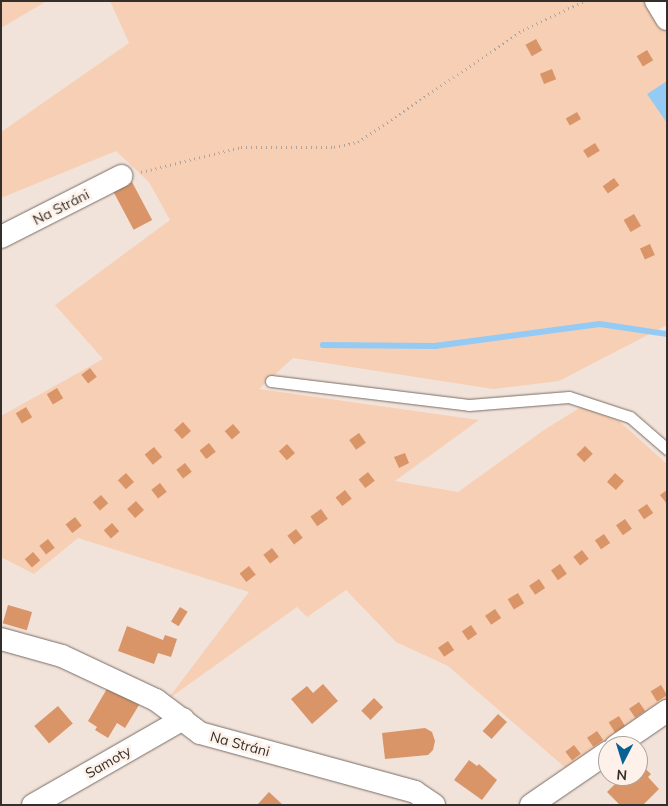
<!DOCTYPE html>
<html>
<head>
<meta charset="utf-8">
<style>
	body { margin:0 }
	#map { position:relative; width:668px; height:806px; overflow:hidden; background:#f2e3da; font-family:Mulish,sans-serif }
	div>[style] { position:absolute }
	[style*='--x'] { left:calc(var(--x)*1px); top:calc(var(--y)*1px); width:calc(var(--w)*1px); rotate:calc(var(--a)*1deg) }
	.green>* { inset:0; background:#f7cfb5 }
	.water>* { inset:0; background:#94cbf4 }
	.stream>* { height:5.5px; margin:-2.75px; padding:0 2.75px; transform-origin:2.75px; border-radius:2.75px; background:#94cbf4 }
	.building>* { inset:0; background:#d99567; transform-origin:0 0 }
	.path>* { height:3px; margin-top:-1.5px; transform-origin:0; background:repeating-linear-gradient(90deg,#afa39c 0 1px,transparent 0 5px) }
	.roads { filter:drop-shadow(0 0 1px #796c64) drop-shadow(0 0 1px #796c64) }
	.service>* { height:11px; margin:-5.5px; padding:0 5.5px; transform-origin:5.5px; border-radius:5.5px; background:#fff }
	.minor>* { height:22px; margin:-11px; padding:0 11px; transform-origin:11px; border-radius:11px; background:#fff }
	span { translate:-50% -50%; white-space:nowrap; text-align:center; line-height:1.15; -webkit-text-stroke:5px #fdf1e9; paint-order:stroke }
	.street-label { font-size:14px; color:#342f2b }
	.frame { position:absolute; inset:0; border:2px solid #342f2b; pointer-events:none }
	.north { position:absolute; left:598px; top:736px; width:50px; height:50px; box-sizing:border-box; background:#fdf1e9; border:1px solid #ada39d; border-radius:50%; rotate:185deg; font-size:14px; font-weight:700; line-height:20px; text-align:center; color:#342f2b }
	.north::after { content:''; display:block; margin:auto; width:18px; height:22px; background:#086192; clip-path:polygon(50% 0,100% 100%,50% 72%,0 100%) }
</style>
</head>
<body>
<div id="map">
	<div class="green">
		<i style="clip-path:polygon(1px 1px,47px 1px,1px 28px)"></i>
		<i style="clip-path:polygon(110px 1px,648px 1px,667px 34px,667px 325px,559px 381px,493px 389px,293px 358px,259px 389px,479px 420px,395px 481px,458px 492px,544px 430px,581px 407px,619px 421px,667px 464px,667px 701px,568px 770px,448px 666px,396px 642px,346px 590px,307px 617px,297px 607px,167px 700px,249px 592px,78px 538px,34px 574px,1px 557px,1px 416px,103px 359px,55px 305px,170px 220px,149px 182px,116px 151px,1px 198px,1px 132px,129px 43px)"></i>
	</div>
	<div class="water">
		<i style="clip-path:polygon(667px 81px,667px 123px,647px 94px)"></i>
	</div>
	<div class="stream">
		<i style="--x:323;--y:345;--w:112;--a:0.5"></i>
		<i style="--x:435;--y:346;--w:166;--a:-7.6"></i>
		<i style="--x:600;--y:324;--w:68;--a:8.5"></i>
	</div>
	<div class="building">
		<i style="left:536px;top:39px;width:13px;height:12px;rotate:61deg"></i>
		<i style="left:647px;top:50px;width:12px;height:12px;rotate:59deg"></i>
		<i style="left:552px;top:69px;width:11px;height:13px;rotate:68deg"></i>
		<i style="left:577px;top:112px;width:8px;height:13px;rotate:60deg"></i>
		<i style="left:595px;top:143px;width:9px;height:14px;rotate:58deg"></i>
		<i style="left:614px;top:178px;width:9px;height:14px;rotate:54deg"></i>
		<i style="left:132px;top:182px;width:43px;height:21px;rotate:62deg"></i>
		<i style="left:634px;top:214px;width:14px;height:12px;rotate:60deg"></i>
		<i style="left:650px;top:244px;width:12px;height:11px;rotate:66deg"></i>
		<i style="left:90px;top:368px;width:11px;height:11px;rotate:52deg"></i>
		<i style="left:57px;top:388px;width:12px;height:12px;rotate:59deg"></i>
		<i style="left:26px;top:407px;width:12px;height:12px;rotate:59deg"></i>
		<i style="left:183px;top:422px;width:12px;height:12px;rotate:48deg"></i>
		<i style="left:233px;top:424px;width:11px;height:11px;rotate:49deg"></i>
		<i style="left:359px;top:433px;width:12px;height:12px;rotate:55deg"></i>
		<i style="left:209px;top:443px;width:11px;height:12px;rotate:52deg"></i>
		<i style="left:287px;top:444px;width:12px;height:11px;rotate:48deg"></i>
		<i style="left:585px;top:446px;width:11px;height:12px;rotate:45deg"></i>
		<i style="left:154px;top:447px;width:13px;height:12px;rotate:51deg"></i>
		<i style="clip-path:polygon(405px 453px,409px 463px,399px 468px,394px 457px)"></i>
		<i style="left:185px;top:463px;width:11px;height:11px;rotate:52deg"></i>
		<i style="left:368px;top:472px;width:11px;height:12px;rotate:52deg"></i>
		<i style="left:126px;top:473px;width:12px;height:11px;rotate:48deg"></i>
		<i style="left:615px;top:473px;width:12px;height:12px;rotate:42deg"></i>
		<i style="left:160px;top:483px;width:11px;height:11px;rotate:52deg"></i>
		<i style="left:345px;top:490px;width:11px;height:12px;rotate:52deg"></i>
		<i style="clip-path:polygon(667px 490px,667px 504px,660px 495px)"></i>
		<i style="left:101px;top:495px;width:11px;height:11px;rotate:49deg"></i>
		<i style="left:136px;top:501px;width:12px;height:12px;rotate:48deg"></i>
		<i style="left:647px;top:504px;width:11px;height:11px;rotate:56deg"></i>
		<i style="left:321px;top:509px;width:12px;height:13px;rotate:55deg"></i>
		<i style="left:75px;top:517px;width:11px;height:12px;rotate:52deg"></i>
		<i style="left:625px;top:519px;width:12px;height:11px;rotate:55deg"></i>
		<i style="left:112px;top:523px;width:11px;height:11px;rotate:49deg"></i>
		<i style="left:296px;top:529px;width:11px;height:11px;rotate:52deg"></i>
		<i style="left:604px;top:534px;width:11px;height:11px;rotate:56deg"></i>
		<i style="left:48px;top:539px;width:11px;height:11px;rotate:52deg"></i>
		<i style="left:272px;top:548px;width:11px;height:11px;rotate:52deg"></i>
		<i style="left:582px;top:550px;width:11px;height:11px;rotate:52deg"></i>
		<i style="left:33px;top:552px;width:11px;height:11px;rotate:49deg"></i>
		<i style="left:560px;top:564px;width:12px;height:11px;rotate:55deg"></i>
		<i style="left:249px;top:566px;width:11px;height:12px;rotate:52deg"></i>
		<i style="left:539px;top:579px;width:11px;height:12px;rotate:56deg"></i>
		<i style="left:518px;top:593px;width:12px;height:12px;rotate:59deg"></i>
		<i style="left:8px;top:605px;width:25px;height:19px;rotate:16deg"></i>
		<i style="left:180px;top:607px;width:9px;height:17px;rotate:32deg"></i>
		<i style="left:495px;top:609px;width:11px;height:12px;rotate:56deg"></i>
		<i style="left:471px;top:625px;width:11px;height:11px;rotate:56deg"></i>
		<i style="clip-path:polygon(127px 626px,163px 640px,165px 635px,177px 639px,171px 657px,158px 653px,154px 664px,118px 651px)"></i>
		<i style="left:448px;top:641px;width:11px;height:12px;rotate:56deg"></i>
		<i style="clip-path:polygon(323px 684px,338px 701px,312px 724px,291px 699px,307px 686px,313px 693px)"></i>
		<i style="left:661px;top:685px;width:12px;height:12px;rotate:59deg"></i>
		<i style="clip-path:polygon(108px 687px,139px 705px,125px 728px,117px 723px,108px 738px,95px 730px,97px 727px,88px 721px)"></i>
		<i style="left:374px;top:698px;width:13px;height:18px;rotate:45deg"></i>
		<i style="left:639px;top:702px;width:11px;height:12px;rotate:56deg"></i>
		<i style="left:58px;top:706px;width:23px;height:31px;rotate:50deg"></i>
		<i style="left:498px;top:714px;width:12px;height:23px;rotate:42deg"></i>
		<i style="left:619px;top:716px;width:12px;height:12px;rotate:59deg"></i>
		<i style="clip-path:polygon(425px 728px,432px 732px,435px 741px,433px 750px,428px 755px,385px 759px,382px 733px)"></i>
		<i style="left:597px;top:731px;width:11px;height:12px;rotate:56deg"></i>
		<i style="left:574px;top:745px;width:11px;height:11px;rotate:52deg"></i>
		<i style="clip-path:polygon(469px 760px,477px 766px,479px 764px,497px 780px,482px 800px,454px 780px)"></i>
		<i style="clip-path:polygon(638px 762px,651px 774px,648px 777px,659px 789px,643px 805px,620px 805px,607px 792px,623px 776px,638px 776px)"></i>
		<i style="clip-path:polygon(269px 792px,283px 805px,257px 805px)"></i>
	</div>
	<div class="path">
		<i style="--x:141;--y:172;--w:103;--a:-14"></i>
		<i style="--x:241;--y:147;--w:93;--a:0"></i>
		<i style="--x:334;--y:147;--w:25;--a:-12"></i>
		<i style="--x:358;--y:142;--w:199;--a:-34.2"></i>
		<i style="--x:523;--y:30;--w:68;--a:-25.4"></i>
	</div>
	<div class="roads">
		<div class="service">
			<i style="--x:271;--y:381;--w:199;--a:6.9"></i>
			<i style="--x:469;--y:405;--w:100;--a:-4.6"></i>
			<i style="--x:569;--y:397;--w:64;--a:18.2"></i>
			<i style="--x:630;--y:417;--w:49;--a:40.9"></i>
		</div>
		<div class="minor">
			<i style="--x:656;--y:1;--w:21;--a:59"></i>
			<i style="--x:1;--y:237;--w:135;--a:-26.9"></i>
			<i style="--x:1;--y:639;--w:63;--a:15.6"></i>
			<i style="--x:62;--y:656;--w:104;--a:25.1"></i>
			<i style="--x:156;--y:700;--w:55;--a:36.9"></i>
			<i style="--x:200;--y:733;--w:223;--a:15.3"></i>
			<i style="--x:415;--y:792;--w:23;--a:34"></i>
			<i style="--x:616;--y:746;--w:62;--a:-34.5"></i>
			<i style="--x:33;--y:805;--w:173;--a:-29.8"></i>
			<i style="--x:531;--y:805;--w:93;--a:-34.5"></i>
		</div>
	</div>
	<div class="street-label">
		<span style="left:61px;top:207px;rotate:-27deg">Na Stráni</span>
		<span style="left:240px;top:744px;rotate:15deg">Na Stráni</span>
		<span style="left:108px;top:762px;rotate:-30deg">Samoty</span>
	</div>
	<div class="frame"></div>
	<div class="north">N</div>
</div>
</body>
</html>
